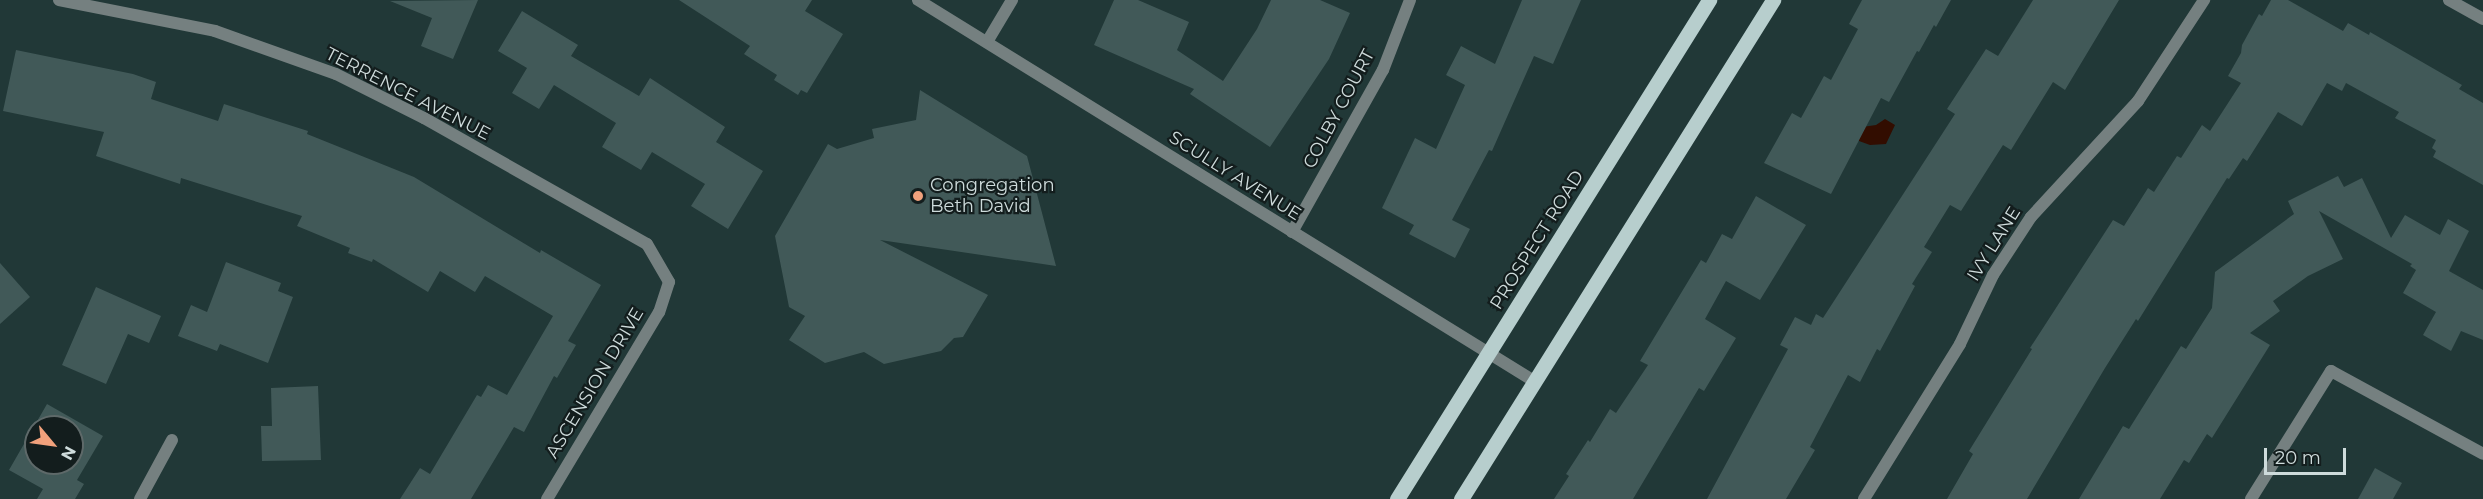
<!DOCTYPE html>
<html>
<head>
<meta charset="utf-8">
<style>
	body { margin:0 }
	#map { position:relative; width:2483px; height:499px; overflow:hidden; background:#213837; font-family:Montserrat,sans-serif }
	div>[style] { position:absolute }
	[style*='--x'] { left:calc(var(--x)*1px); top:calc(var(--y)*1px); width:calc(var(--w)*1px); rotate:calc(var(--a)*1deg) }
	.water>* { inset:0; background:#320d00 }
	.building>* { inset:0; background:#415958 }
	.street>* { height:12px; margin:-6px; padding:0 6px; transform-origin:6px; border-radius:6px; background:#758080 }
	.primary>* { height:15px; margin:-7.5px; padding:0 7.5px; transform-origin:7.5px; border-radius:7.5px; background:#b7cecd }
	.dots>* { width:16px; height:16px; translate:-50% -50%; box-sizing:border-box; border:3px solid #131d1d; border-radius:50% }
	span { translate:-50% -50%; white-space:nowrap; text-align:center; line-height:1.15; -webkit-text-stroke:4.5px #131d1d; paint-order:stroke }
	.street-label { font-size:18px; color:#cedbdb }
	.poi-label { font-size:18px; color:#cedbdb }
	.left { translate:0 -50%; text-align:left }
	.north { position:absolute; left:24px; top:415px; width:60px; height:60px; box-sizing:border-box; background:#131d1d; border:2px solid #5e6969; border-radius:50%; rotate:119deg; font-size:16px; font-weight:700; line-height:24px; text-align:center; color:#cedbdb }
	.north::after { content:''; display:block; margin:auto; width:21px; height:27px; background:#f1a17c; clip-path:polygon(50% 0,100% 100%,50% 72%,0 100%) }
	.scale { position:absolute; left:2264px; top:448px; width:82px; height:27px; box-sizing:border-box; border:3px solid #cedbdb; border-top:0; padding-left:8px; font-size:18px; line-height:21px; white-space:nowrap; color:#cedbdb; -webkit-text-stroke:4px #131d1d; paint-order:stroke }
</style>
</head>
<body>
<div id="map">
	<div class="water">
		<i style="clip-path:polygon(1885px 119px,1895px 125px,1886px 144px,1870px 145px,1859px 141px,1857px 137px,1862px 127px,1876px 125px)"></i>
	</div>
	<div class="building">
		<i style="clip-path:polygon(478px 0,453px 59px,421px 46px,432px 18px,390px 1px)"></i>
		<i style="clip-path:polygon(679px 0,812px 0,805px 11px,843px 34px,807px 93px,801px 90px,798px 95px,774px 80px,777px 75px,744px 54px,750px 46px)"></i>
		<i style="clip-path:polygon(1114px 0,1138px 0,1189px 22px,1177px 50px,1223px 81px,1257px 29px,1271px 0,1320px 0,1350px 13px,1329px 59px,1270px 147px,1190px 94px,1194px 89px,1094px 45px)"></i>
		<i style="clip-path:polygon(1522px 0,1581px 0,1553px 64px,1534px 56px,1492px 151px,1489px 150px,1452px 220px,1470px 229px,1455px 258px,1409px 234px,1414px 225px,1382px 208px,1415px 138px,1436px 149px,1465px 85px,1446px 75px,1461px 46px,1495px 64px)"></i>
		<i style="clip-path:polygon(1862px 0,1951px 0,1936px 27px,1934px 25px,1919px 52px,1917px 51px,1889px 102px,1881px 98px,1831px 194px,1764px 163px,1792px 113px,1801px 118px,1824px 76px,1831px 80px,1858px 29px,1849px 24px)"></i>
		<i style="clip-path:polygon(2033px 0,2119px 0,2065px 90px,2053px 82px,2011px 150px,2003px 145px,1961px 211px,1950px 205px,1924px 247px,1932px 252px,1912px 284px,1915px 286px,1880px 351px,1877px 349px,1860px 382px,1848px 375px,1810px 447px,1815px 450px,1786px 499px,1707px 499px,1788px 349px,1780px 345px,1795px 317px,1811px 325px,1816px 314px,1823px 318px,1955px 114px,1947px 109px,1986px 49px,1998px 56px)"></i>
		<i style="clip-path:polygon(2271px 0,2288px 0,2343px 31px,2348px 23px,2369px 35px,2370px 32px,2462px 85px,2459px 89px,2483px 103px,2483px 185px,2433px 157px,2436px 151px,2432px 148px,2436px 140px,2395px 118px,2399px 112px,2346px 83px,2342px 91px,2327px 83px,2302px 126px,2278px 112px,2247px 161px,2243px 158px,2229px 179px,2227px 178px,2138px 321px,2136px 319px,2105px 368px,2027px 499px,1947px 499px,1973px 454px,1969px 451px,2032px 349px,2030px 348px,2113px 220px,2124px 226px,2148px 188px,2154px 192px,2177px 156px,2181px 158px,2202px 125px,2210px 131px,2241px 83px,2228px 76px,2241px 53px,2242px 45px,2259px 14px,2262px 16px)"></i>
		<i style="clip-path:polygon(522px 11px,578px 45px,571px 56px,639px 96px,650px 78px,725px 127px,716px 142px,763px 171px,728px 229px,691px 206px,705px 184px,652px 152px,641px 170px,602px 147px,616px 123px,554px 85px,539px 109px,512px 93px,527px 68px,498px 51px)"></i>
		<i style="clip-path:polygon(16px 50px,133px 74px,156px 82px,151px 99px,218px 121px,224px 104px,308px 131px,307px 134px,414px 177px,540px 253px,541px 250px,601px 285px,568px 341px,576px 345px,557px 378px,554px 376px,524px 432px,514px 427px,471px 499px,400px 499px,420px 468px,430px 474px,477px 395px,481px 397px,488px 385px,507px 395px,553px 316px,485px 276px,475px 292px,440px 271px,428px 292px,373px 259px,372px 262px,348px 253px,350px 248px,297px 226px,302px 216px,181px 178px,180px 184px,96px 156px,104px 132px,3px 111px)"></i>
		<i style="clip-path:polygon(920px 90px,1027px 156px,1056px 266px,880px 240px,988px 295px,963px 337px,954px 338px,941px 351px,884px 364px,864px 352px,825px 363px,789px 340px,805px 316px,789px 307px,775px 236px,828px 144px,837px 149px,874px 138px,872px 129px,916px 120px)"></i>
		<i style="clip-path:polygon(2338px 176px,2344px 187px,2362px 178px,2391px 238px,2405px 215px,2440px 235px,2448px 219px,2469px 231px,2449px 271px,2483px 290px,2483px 340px,2461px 331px,2451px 351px,2423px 335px,2436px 312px,2403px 293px,2416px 270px,2410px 266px,2412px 264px,2319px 211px,2343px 259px,2308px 276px,2273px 301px,2280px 311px,2250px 333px,2270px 345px,2212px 438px,2207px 434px,2189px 463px,2184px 460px,2160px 499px,2079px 499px,2123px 426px,2129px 429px,2181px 346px,2186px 349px,2212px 308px,2215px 272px,2294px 214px,2288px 201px)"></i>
		<i style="clip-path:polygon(1756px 196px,1806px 225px,1760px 300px,1726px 281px,1705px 319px,1736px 338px,1704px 391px,1699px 388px,1633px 499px,1554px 499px,1569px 476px,1566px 474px,1588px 440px,1590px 442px,1610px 409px,1616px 413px,1648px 365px,1640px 361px,1701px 260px,1706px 263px,1722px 234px,1732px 239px)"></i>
		<i style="clip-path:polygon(226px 262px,281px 283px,278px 291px,293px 297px,268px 363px,220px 344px,217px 351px,178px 336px,191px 305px,207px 312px)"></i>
		<i style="clip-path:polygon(0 263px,30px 297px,0 324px)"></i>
		<i style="clip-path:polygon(96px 287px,161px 316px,149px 343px,128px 334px,106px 384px,62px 365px)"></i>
		<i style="clip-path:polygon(318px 386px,321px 460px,262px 461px,261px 426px,272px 426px,271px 388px)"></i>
		<i style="clip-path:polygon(evenodd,47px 404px,103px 436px,77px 480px,84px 484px,75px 499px,37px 499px,43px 489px,9px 470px,47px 404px,36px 427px,72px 427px,72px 463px,36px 463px,36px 427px)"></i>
		<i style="clip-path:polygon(2375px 468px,2402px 483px,2393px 499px,2358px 499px)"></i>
	</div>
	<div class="street">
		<i style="--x:59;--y:0;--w:159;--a:11.2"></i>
		<i style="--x:215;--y:31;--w:128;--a:19.6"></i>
		<i style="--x:336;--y:74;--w:98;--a:26.6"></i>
		<i style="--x:424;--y:118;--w:256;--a:29.5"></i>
		<i style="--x:647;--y:244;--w:44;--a:59.9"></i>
		<i style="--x:669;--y:282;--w:32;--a:108"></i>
		<i style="--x:659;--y:312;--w:218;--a:120.9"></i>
		<i style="--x:918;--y:0;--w:724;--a:31.74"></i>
		<i style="--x:2449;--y:0;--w:39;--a:29"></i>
		<i style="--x:987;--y:42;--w:49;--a:-59.2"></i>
		<i style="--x:1292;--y:232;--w:186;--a:-60.7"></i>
		<i style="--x:1383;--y:70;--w:75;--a:-68.9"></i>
		<i style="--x:140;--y:499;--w:67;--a:-61.5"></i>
		<i style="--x:1864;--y:499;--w:182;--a:-58.2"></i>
		<i style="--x:1960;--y:344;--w:76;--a:-64.4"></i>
		<i style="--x:1993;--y:275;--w:69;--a:-56.8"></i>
		<i style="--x:2031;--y:217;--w:158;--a:-47.3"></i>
		<i style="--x:2138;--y:101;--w:121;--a:-56.8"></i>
		<i style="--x:2251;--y:499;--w:151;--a:-58"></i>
		<i style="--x:2331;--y:371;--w:173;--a:28.6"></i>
	</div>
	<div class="primary">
		<i style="--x:1397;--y:499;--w:589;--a:-57.98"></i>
		<i style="--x:1461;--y:499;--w:589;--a:-57.98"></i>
	</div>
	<div class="dots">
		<i style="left:918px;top:196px;background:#f1a17c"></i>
	</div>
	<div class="street-label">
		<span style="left:408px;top:94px;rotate:27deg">TERRENCE AVENUE</span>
		<span style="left:1339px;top:109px;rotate:-62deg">COLBY COURT</span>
		<span style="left:1235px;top:176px;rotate:32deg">SCULLY AVENUE</span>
		<span style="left:1537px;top:240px;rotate:-58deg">PROSPECT ROAD</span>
		<span style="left:1994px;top:244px;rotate:-58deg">IVY LANE</span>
		<span style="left:595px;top:383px;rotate:-59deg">ASCENSION DRIVE</span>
	</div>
	<div class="poi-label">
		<span class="left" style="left:930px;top:196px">Congregation<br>Beth David</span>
	</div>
	<div class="north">N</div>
	<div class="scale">20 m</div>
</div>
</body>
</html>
